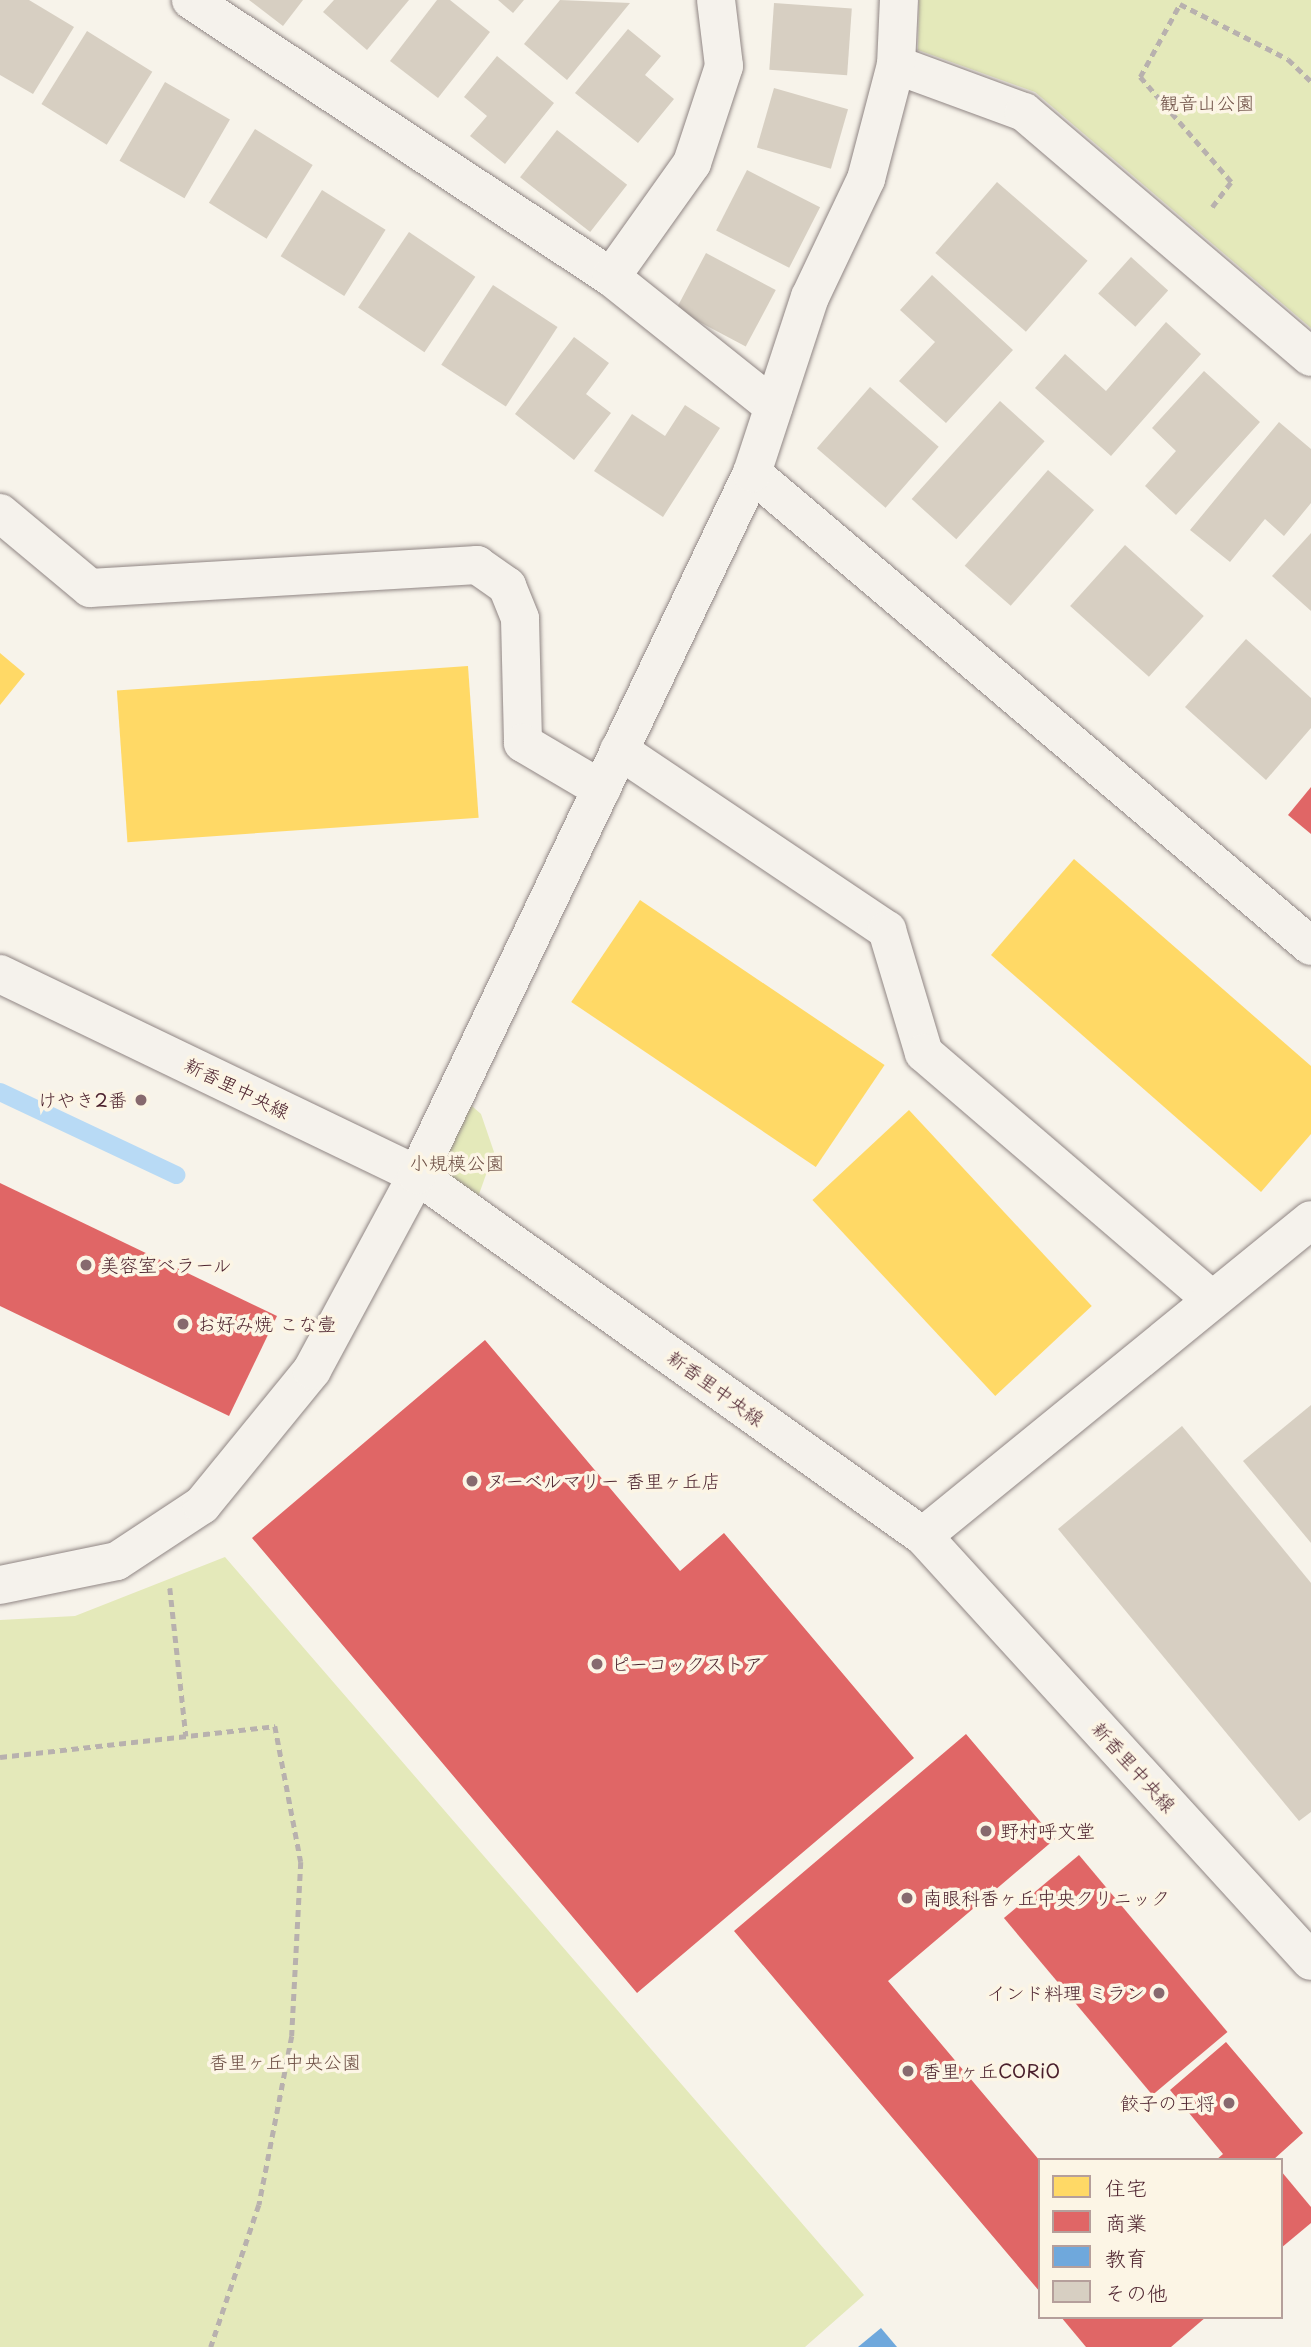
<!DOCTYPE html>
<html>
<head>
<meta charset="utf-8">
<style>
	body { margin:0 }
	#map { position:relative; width:1311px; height:2347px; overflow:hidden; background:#f7f3ea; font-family:"Playpen Sans","Klee One",sans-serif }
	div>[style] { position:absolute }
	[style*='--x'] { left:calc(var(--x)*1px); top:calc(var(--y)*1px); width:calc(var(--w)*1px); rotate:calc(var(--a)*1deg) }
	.green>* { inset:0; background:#e4e9ba }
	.homes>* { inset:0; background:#ffd966; transform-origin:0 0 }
	.shops>* { inset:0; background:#e06666; transform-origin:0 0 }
	.schools>* { inset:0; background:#6fa8dc }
	.stream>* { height:18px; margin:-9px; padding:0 9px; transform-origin:9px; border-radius:9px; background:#b8daf5 }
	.building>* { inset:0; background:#d7cfc2; transform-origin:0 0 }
	.path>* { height:4.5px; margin-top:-2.25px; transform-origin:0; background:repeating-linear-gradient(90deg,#b8b1ae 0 7px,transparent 0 12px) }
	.roads { filter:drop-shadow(0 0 2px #908684) drop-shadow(0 0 2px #908684) }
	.minor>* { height:38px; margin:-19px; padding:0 19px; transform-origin:19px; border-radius:19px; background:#f5f2ec }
	.dots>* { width:19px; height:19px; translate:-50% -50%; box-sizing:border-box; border:4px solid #fcf5e5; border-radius:50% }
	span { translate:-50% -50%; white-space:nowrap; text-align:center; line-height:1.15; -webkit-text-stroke:7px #fcf5e5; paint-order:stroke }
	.park-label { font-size:19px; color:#6d4f45 }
	.street-label { font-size:19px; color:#4a1f2b }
	.poi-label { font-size:19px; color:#4a1f2b }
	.right { translate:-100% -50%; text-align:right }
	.left { translate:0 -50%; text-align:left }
	.legend { position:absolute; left:1038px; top:2158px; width:245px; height:161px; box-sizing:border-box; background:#fcf5e5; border:2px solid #b59f9b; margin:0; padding:9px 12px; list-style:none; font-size:21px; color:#4a1f2b }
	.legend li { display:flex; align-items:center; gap:14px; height:35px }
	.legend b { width:35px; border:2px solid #b59f9b }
</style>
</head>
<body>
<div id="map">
	<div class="green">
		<i style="clip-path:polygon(919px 0,1311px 0,1311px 328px,1035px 92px,918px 50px)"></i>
		<i style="clip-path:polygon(456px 1092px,481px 1114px,494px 1152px,472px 1214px,417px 1175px)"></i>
		<i style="clip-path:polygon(225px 1557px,864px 2295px,805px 2347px,0 2347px,0 1620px,75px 1616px)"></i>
	</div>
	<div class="homes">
		<i style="clip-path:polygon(0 653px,25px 674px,0 705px)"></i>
		<i style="left:468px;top:666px;width:152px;height:352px;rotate:86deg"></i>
		<i style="clip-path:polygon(1074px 859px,1311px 1066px,1311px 1134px,1261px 1192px,991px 955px)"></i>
		<i style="left:640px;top:900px;width:295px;height:123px;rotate:34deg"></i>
		<i style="left:909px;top:1110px;width:268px;height:132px;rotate:47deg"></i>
	</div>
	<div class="shops">
		<i style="clip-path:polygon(1311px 787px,1311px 834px,1288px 815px)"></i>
		<i style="clip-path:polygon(0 1183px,277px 1316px,229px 1416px,0 1306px)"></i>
		<i style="clip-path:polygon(485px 1340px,680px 1571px,724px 1533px,914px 1758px,637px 1993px,252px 1538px)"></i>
		<i style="clip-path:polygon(966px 1734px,1055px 1839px,888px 1981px,1040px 2161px,1040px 2292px,734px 1931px)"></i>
		<i style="left:1079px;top:1855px;width:231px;height:98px;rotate:50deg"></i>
		<i style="clip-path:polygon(1226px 2042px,1303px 2133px,1273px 2160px,1216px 2160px,1223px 2154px,1170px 2090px)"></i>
		<i style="clip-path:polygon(1281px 2171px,1311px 2207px,1311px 2223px,1281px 2248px)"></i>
		<i style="clip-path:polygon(1061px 2317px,1206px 2317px,1171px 2347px,1086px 2347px)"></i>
	</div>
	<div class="schools">
		<i style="clip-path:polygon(881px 2328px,897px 2347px,858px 2347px)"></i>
	</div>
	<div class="stream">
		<i style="--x:0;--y:1092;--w:195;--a:25.2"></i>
	</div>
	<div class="building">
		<i style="clip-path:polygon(0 0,29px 0,74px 27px,33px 94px,0 75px)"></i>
		<i style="clip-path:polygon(249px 0,303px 0,283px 26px)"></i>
		<i style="clip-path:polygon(334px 0,409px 0,367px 50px,323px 12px)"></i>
		<i style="clip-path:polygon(437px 0,450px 0,490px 32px,438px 98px,390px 61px)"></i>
		<i style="clip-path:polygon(498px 0,524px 0,513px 13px)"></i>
		<i style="clip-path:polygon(560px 0,630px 3px,567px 80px,524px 44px)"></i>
		<i style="left:774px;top:3px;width:78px;height:67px;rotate:4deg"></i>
		<i style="clip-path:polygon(628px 29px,661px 56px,645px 75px,674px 99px,638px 143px,575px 93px)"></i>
		<i style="left:87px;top:31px;width:77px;height:86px;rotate:32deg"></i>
		<i style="clip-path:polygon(497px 56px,554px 103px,505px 164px,470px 136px,487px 116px,464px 97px)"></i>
		<i style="left:165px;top:82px;width:75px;height:91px;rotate:30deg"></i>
		<i style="left:774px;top:88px;width:77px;height:62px;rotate:16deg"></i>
		<i style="left:255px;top:129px;width:68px;height:87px;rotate:32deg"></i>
		<i style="left:557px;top:130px;width:89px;height:60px;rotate:38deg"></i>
		<i style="left:747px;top:170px;width:82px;height:68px;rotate:27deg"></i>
		<i style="left:997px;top:182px;width:120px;height:94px;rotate:41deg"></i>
		<i style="left:322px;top:190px;width:75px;height:78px;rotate:32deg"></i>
		<i style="left:409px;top:232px;width:80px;height:91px;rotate:34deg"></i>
		<i style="left:706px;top:253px;width:79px;height:64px;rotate:28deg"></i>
		<i style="left:1131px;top:257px;width:50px;height:49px;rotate:42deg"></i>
		<i style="clip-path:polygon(932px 275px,1013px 350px,946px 423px,899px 381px,935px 342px,900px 310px)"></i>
		<i style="left:493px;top:285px;width:77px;height:95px;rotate:33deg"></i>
		<i style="clip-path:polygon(1166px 322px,1201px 354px,1111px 456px,1035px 388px,1065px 354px,1106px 391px)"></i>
		<i style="clip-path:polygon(574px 337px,609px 363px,586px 394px,611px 413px,574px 460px,515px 414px)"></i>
		<i style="clip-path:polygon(1204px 371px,1260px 422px,1176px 515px,1145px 486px,1176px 451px,1152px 428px)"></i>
		<i style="left:870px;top:387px;width:91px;height:81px;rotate:41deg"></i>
		<i style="left:1000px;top:401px;width:60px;height:132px;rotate:42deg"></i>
		<i style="clip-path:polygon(685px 405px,720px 428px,663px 517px,594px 471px,632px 414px,665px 436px)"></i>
		<i style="clip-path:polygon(1279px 422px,1311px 449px,1311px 503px,1284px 536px,1265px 519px,1230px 562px,1190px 530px)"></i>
		<i style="left:1048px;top:470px;width:61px;height:127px;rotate:41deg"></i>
		<i style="clip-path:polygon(1311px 533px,1311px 611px,1272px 576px)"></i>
		<i style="left:1125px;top:545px;width:106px;height:82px;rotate:42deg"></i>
		<i style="clip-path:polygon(1246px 639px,1311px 698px,1311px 728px,1266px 780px,1185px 707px)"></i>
		<i style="clip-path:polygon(1311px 1405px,1311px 1543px,1243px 1461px)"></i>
		<i style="clip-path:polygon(1182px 1426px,1311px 1583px,1311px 1812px,1299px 1821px,1058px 1529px)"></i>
	</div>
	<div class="path">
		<i style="--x:1212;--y:207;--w:31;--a:-53"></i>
		<i style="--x:1231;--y:182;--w:139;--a:-130.9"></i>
		<i style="--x:1140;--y:77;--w:83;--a:-61.3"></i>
		<i style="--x:1180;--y:4;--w:121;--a:27"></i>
		<i style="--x:1288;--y:59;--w:32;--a:44"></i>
		<i style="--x:170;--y:1588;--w:149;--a:83.8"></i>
		<i style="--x:0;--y:1757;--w:277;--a:-6.4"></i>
		<i style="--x:275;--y:1726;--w:138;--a:79.2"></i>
		<i style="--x:301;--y:1862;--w:174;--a:93"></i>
		<i style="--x:292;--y:2036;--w:172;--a:101"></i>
		<i style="--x:259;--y:2205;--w:150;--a:108.7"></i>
	</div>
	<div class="roads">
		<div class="minor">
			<i style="--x:191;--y:0;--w:503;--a:33.41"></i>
			<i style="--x:611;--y:277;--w:208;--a:38.6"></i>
			<i style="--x:896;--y:65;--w:136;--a:20.2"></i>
			<i style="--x:1024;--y:112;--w:377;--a:40.5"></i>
			<i style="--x:611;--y:277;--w:140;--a:-54.6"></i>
			<i style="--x:692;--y:163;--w:102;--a:-71.7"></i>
			<i style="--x:724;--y:66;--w:66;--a:-96.9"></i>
			<i style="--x:752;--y:473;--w:732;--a:40.24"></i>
			<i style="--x:0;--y:513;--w:117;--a:39.8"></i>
			<i style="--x:90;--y:588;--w:388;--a:-3.4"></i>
			<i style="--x:477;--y:565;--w:37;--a:35"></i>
			<i style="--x:507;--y:586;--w:35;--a:68"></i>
			<i style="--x:520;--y:619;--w:124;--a:88.6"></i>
			<i style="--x:523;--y:743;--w:91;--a:30.5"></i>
			<i style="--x:619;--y:750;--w:323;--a:33.9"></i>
			<i style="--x:887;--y:930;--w:128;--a:73.3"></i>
			<i style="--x:924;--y:1053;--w:379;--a:40.6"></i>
			<i style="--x:0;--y:974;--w:463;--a:25.7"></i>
			<i style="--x:417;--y:1175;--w:622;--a:35.51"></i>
			<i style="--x:923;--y:1536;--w:575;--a:47.61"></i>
			<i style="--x:923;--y:1536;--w:500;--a:-39.16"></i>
			<i style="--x:0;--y:1585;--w:119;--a:-11.6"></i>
			<i style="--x:117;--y:1561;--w:102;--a:-33.4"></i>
			<i style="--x:202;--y:1505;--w:174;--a:-50.8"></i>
			<i style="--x:312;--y:1370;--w:221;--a:-61.7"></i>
			<i style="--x:417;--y:1175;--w:778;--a:-64.49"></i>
			<i style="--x:752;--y:473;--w:185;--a:-71.8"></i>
			<i style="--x:810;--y:297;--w:131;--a:-64.6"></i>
			<i style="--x:866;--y:179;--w:118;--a:-75.3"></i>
			<i style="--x:896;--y:65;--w:65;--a:-87.4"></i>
		</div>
	</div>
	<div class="dots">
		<i style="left:141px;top:1100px;background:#87696e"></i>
		<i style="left:86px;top:1265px;background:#87696e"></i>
		<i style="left:183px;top:1324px;background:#87696e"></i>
		<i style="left:472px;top:1481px;background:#87696e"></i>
		<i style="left:597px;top:1664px;background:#87696e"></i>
		<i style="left:986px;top:1831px;background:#87696e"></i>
		<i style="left:907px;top:1898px;background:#87696e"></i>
		<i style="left:1159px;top:1993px;background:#87696e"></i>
		<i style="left:908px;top:2071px;background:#87696e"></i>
		<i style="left:1229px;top:2103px;background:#87696e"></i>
	</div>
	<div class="park-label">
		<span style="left:1207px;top:103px">観音山公園</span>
		<span style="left:457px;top:1163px">小規模公園</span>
		<span style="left:285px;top:2062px">香里ヶ丘中央公園</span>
	</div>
	<div class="street-label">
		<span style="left:237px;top:1088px;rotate:26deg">新香里中央線</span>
		<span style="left:716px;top:1388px;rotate:36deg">新香里中央線</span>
		<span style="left:1134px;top:1767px;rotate:48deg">新香里中央線</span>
	</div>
	<div class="poi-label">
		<span class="right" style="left:127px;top:1100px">けやき2番</span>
		<span class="left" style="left:100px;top:1265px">美容室べラール</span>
		<span class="left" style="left:197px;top:1324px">お好み焼 こな壹</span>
		<span class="left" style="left:486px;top:1481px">ヌーベルマリー 香里ヶ丘店</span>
		<span class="left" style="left:611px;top:1664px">ピーコックストア</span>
		<span class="left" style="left:1000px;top:1831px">野村呼文堂</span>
		<span class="left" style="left:923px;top:1898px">南眼科香ヶ丘中央クリニック</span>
		<span class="right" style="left:1145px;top:1993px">インド料理 ミラン</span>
		<span class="left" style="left:922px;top:2071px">香里ヶ丘CORiO</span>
		<span class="right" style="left:1215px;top:2103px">餃子の王将</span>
	</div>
	<ul class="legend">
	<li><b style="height:19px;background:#ffd966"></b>住宅</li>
	<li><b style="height:19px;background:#e06666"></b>商業</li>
	<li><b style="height:19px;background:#6fa8dc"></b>教育</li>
	<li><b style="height:19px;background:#d7cfc2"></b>その他</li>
	</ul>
</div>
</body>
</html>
